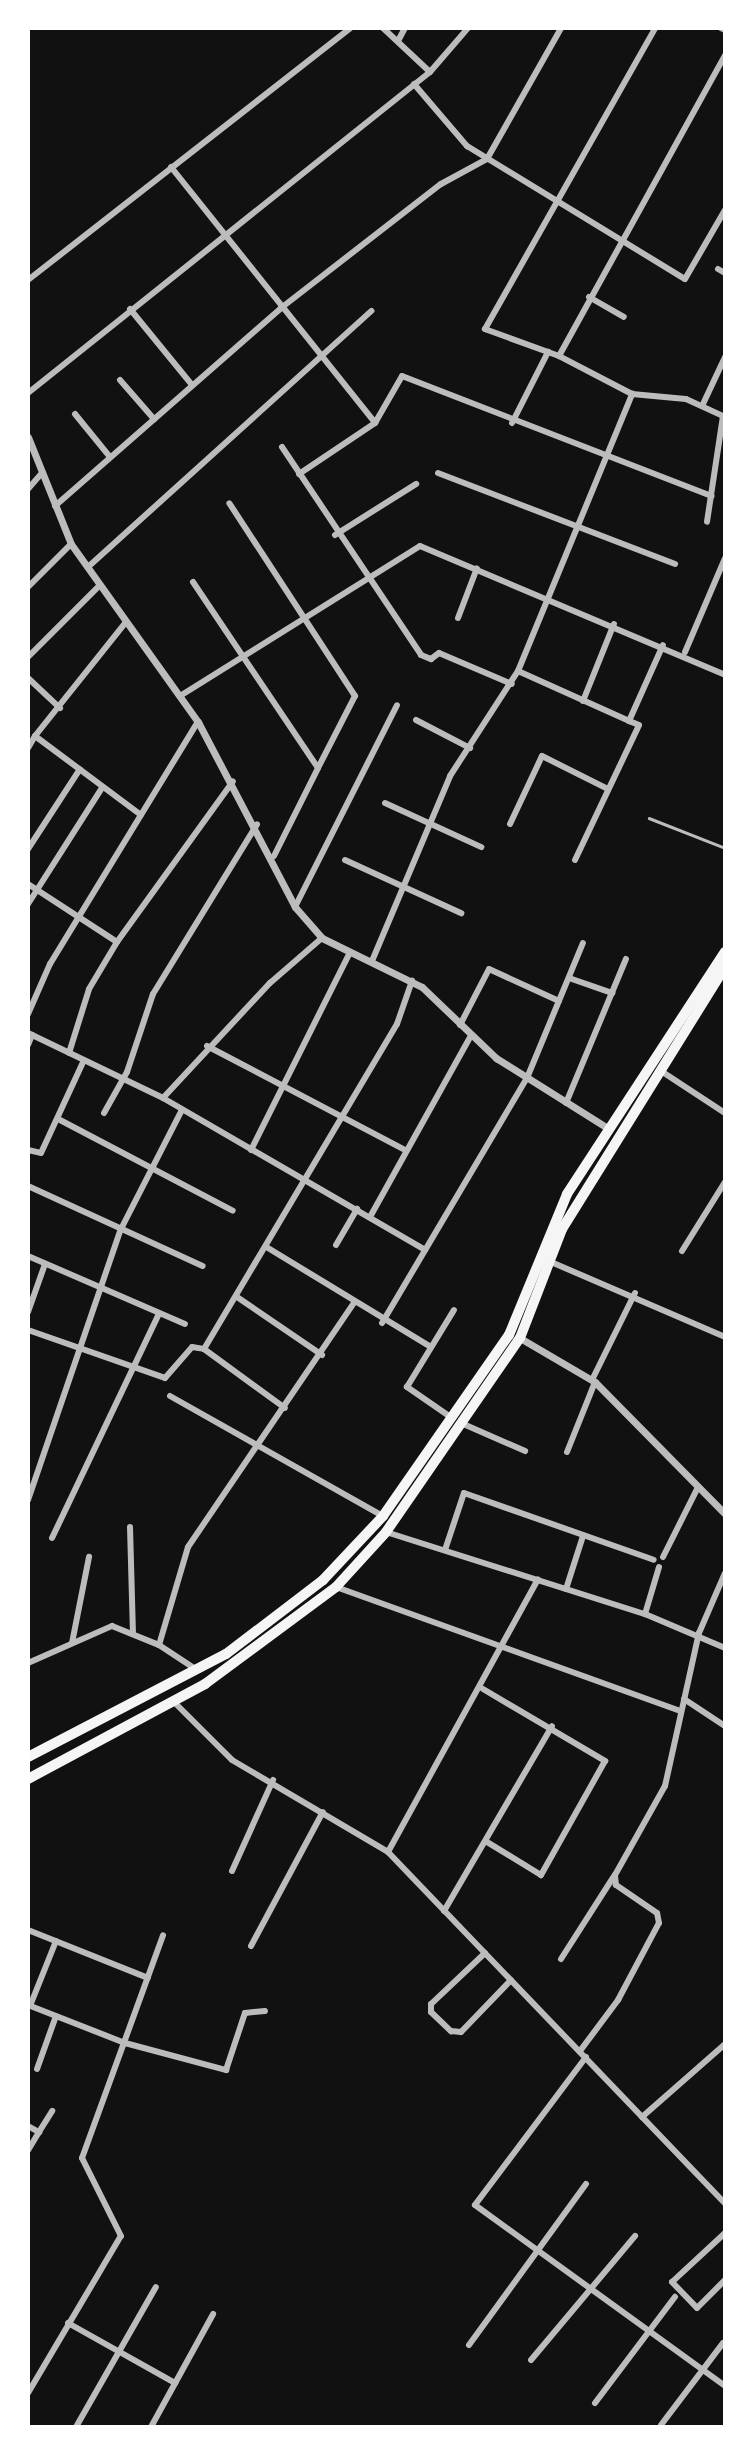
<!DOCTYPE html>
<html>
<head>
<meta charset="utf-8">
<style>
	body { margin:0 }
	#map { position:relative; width:753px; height:2455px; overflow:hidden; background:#111; font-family:Ubuntu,sans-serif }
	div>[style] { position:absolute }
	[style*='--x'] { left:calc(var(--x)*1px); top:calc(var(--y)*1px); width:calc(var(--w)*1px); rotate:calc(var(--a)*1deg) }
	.service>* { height:2.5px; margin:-1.25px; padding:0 1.25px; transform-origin:1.25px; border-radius:1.25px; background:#bcbcbc }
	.minor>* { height:6px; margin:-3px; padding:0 3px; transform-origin:3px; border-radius:3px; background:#bcbcbc }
	.tertiary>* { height:7px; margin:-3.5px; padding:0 3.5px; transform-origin:3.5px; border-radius:3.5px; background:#bcbcbc }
	.primary>* { height:10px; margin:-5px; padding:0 5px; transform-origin:5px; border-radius:5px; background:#f5f5f5 }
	span { translate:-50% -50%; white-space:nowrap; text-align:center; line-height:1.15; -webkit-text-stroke:7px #fff; paint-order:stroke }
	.frame { position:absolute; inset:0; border:30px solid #fff; pointer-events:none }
</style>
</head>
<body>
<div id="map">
	<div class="service">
		<i style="--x:649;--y:818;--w:82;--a:21.5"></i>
	</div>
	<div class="minor">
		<i style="--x:383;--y:28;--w:64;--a:43.1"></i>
		<i style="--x:721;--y:28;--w:4;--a:27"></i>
		<i style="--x:398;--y:41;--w:15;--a:-62"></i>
		<i style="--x:414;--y:84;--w:82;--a:49.5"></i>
		<i style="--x:467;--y:146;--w:255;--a:31.4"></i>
		<i style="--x:685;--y:279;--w:80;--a:-59.9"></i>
		<i style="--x:171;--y:167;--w:327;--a:51.4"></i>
		<i style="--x:718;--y:269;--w:8;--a:30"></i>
		<i style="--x:28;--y:280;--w:409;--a:-38"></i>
		<i style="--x:589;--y:297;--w:40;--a:29.7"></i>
		<i style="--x:130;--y:309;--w:98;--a:50.8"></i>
		<i style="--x:559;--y:356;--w:344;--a:-61.1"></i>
		<i style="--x:120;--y:380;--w:52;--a:48.9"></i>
		<i style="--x:28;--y:393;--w:514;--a:-38.61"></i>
		<i style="--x:430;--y:72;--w:58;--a:-49.2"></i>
		<i style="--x:632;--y:394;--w:54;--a:5.3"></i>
		<i style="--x:686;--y:399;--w:41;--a:24.7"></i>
		<i style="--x:723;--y:416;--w:107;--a:98.6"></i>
		<i style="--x:703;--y:404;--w:52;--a:-64.9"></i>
		<i style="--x:75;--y:414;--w:55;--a:50.9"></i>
		<i style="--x:512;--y:423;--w:80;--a:-63.1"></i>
		<i style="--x:282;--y:447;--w:250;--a:56.2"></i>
		<i style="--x:421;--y:655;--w:11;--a:22"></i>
		<i style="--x:431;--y:659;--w:10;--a:-37"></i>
		<i style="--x:439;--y:653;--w:79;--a:23"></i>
		<i style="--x:438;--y:473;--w:254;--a:21"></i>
		<i style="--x:299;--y:474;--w:92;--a:-33.9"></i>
		<i style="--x:375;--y:423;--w:54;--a:-60.1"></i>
		<i style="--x:402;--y:376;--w:332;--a:21.2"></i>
		<i style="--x:28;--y:489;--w:20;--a:-49"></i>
		<i style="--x:55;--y:506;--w:300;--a:-41.2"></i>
		<i style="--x:281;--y:308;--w:202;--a:-37.8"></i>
		<i style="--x:441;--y:184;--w:52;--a:-28.5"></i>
		<i style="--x:487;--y:159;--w:150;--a:-60.5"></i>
		<i style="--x:335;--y:535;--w:96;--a:-32.2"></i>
		<i style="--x:88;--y:567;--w:382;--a:-42.1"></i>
		<i style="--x:193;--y:582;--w:224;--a:56.1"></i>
		<i style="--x:318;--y:768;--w:81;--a:-62.8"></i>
		<i style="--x:355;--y:696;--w:230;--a:-123.1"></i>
		<i style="--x:28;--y:587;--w:61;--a:-45"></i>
		<i style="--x:458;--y:618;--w:53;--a:-69.2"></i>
		<i style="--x:685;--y:652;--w:102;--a:-66.9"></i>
		<i style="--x:28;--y:657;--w:102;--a:-45"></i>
		<i style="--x:518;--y:671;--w:122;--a:24.2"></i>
		<i style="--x:629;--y:721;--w:83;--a:-65.9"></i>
		<i style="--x:28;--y:678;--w:44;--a:43.2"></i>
		<i style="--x:180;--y:696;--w:283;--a:-32"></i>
		<i style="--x:420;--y:546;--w:331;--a:22.9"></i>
		<i style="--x:583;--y:701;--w:83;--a:-68.1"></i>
		<i style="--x:416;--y:720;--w:61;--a:27.4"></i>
		<i style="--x:35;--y:736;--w:146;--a:-51.4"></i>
		<i style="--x:28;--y:748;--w:14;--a:-60"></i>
		<i style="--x:35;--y:736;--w:132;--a:36.7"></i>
		<i style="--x:385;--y:803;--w:106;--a:24.6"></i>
		<i style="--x:510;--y:824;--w:75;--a:-64.8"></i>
		<i style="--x:542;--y:756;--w:74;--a:26.6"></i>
		<i style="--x:28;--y:849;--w:95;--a:-57"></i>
		<i style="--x:274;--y:856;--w:98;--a:-63.4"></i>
		<i style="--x:345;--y:860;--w:128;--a:24.6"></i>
		<i style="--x:575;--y:860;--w:149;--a:-64.6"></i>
		<i style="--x:639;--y:725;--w:11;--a:-158"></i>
		<i style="--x:28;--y:884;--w:106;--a:33.1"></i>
		<i style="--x:28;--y:904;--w:138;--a:-57.5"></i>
		<i style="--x:295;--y:907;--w:226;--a:-63.2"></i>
		<i style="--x:372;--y:961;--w:201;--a:-67.1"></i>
		<i style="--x:450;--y:776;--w:125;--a:-57.1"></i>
		<i style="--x:518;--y:671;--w:300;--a:-67.6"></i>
		<i style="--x:632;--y:394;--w:82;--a:-152.5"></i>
		<i style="--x:559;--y:356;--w:79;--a:-160"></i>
		<i style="--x:485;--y:329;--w:346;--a:-60.5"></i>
		<i style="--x:569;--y:978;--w:46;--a:19.2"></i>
		<i style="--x:28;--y:1014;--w:55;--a:-66.3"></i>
		<i style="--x:50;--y:964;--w:284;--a:-58.6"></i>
		<i style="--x:460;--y:1025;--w:63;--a:-62.6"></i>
		<i style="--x:489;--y:969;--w:77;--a:24.6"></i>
		<i style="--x:28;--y:1033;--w:150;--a:25.7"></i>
		<i style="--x:163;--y:1098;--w:303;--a:30.1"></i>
		<i style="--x:28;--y:1045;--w:11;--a:-68"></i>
		<i style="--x:207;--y:1046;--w:224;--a:27.7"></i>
		<i style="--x:69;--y:1053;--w:67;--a:-72.6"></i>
		<i style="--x:89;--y:989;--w:55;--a:-59.2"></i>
		<i style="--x:117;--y:942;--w:198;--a:-54.2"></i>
		<i style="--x:661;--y:1071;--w:77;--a:33.3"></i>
		<i style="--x:163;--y:1098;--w:157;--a:-47.1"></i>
		<i style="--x:270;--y:983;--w:69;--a:-40.9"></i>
		<i style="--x:566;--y:1103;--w:156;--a:-67.4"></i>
		<i style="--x:104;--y:1113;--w:47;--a:-60.7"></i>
		<i style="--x:127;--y:1072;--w:82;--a:-71.6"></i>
		<i style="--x:153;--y:994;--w:199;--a:-58.5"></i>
		<i style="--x:60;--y:1120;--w:195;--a:27.7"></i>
		<i style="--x:28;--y:1150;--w:13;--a:13"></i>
		<i style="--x:41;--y:1153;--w:102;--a:-65.2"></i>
		<i style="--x:251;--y:1150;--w:221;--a:-63.4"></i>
		<i style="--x:28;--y:1186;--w:192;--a:24.6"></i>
		<i style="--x:370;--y:1217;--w:206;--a:-60.9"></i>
		<i style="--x:336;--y:1245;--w:42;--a:-59.7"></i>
		<i style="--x:268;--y:1248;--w:188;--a:31.3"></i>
		<i style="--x:682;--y:1251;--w:81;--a:-58.1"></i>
		<i style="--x:28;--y:1256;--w:171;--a:23.4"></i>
		<i style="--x:551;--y:1262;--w:189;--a:23.3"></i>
		<i style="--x:237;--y:1297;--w:103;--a:34.3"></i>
		<i style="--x:28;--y:1312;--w:51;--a:-70.5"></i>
		<i style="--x:382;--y:1323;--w:285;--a:-59.4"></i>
		<i style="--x:527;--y:1078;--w:146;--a:-67.5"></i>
		<i style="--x:28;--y:1330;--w:145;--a:19.3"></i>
		<i style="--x:165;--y:1378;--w:41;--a:-48.9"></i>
		<i style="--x:192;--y:1347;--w:12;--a:9"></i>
		<i style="--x:204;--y:1349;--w:100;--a:36.1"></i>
		<i style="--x:204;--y:1349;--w:378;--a:-59.3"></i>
		<i style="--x:397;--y:1024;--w:46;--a:-70.8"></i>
		<i style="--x:592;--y:1380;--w:97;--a:-63.7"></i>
		<i style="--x:170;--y:1396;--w:244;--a:29.4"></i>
		<i style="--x:452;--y:1418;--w:55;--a:-145.4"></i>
		<i style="--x:407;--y:1387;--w:90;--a:-58.6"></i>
		<i style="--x:461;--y:1423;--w:70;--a:23.6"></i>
		<i style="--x:567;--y:1452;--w:75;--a:-68.2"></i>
		<i style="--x:28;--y:1500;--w:287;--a:-71.1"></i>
		<i style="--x:121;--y:1229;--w:134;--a:-62.9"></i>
		<i style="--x:130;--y:1527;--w:107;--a:88.4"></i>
		<i style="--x:386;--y:1532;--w:272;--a:17.6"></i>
		<i style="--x:645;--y:1614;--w:87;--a:23"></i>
		<i style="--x:52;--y:1538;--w:248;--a:-64.5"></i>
		<i style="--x:445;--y:1550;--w:60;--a:-71.6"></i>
		<i style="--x:464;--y:1493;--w:201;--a:19.4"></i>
		<i style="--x:663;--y:1557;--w:76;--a:-63.4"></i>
		<i style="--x:336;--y:1587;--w:366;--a:19.8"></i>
		<i style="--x:566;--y:1589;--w:56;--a:-72.2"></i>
		<i style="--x:645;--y:1614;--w:49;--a:-73.4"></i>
		<i style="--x:72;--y:1643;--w:88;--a:-78.8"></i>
		<i style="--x:159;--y:1645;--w:102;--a:-73.5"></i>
		<i style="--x:188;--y:1547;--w:294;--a:-55.8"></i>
		<i style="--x:28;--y:1663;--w:92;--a:-23.8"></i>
		<i style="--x:112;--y:1626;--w:51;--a:22"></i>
		<i style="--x:159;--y:1645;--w:45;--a:33.3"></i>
		<i style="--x:483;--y:1689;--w:142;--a:30.5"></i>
		<i style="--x:605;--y:1761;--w:131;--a:119.3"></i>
		<i style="--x:541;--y:1875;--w:63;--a:-148.6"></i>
		<i style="--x:684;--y:1699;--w:49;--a:33.4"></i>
		<i style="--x:173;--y:1701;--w:83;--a:45"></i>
		<i style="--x:232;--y:1760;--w:181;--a:30.5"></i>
		<i style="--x:388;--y:1852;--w:487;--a:46.2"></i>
		<i style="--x:388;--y:1852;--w:311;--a:-61.2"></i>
		<i style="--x:232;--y:1871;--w:100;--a:-65.7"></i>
		<i style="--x:444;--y:1911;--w:214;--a:-59.7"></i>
		<i style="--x:28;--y:1930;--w:129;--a:21.8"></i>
		<i style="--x:251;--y:1946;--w:152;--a:-61.8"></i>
		<i style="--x:485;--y:1953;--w:74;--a:136.6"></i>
		<i style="--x:431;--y:2004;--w:8;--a:90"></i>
		<i style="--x:431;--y:2012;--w:28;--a:44"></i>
		<i style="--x:451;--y:2031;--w:10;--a:6"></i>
		<i style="--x:461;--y:2032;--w:72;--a:-46.1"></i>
		<i style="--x:561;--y:1959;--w:98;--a:-57.4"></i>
		<i style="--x:28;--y:2005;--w:104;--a:21.4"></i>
		<i style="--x:125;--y:2043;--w:105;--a:15"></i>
		<i style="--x:226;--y:2070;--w:60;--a:-71.6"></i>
		<i style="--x:245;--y:2013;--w:20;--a:-6"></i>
		<i style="--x:30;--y:2006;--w:70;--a:-68.2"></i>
		<i style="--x:580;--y:2051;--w:64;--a:-53.3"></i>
		<i style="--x:618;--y:2000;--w:87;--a:-62"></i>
		<i style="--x:659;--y:1923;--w:10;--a:-101"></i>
		<i style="--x:657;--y:1913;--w:50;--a:-145.7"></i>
		<i style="--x:616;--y:1885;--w:10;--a:-96"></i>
		<i style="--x:615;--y:1875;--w:102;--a:-60.7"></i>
		<i style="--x:665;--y:1786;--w:157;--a:-77.5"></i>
		<i style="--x:699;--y:1633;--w:65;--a:-66.6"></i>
		<i style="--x:586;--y:2057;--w:185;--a:126.9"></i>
		<i style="--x:475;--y:2205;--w:309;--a:35.9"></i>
		<i style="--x:37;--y:2069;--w:56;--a:-70.3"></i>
		<i style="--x:642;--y:2117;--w:111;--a:-41.3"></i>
		<i style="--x:28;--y:2126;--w:13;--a:29"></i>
		<i style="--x:39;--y:2132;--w:21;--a:121"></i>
		<i style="--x:39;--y:2132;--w:25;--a:-58"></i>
		<i style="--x:725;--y:2233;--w:72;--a:137.2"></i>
		<i style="--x:672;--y:2282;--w:36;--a:46"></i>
		<i style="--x:697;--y:2308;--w:40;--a:-45"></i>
		<i style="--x:68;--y:2323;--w:123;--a:29.3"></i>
		<i style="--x:469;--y:2345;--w:199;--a:-54"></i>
		<i style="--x:531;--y:2360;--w:162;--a:-50"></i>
		<i style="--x:28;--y:2393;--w:182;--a:-59.4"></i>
		<i style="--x:121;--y:2236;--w:87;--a:-116.6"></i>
		<i style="--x:82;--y:2158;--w:237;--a:-70"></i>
		<i style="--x:595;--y:2403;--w:133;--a:-53"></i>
		<i style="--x:661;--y:2425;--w:103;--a:-52.9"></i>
		<i style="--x:76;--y:2427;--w:161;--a:-60.3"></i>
		<i style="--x:151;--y:2427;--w:129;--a:-61.2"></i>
	</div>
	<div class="tertiary">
		<i style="--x:28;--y:437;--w:115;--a:68.1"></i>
		<i style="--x:71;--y:544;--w:219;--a:54.5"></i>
		<i style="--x:198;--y:722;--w:209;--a:62.3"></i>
		<i style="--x:295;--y:907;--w:41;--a:48.9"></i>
		<i style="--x:322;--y:938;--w:111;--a:26.1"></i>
		<i style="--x:422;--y:987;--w:103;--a:43.8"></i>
		<i style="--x:496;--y:1058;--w:133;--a:32.1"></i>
		<i style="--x:520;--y:1338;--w:87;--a:30.4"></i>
		<i style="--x:595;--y:1382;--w:185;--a:45.4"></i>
	</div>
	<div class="primary">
		<i style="--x:28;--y:1757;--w:223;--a:-27.5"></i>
		<i style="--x:226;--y:1654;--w:122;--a:-37.3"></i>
		<i style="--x:323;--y:1580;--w:88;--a:-46.8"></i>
		<i style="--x:383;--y:1516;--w:221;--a:-55.2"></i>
		<i style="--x:509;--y:1335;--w:152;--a:-67.6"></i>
		<i style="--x:567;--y:1194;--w:289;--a:-56.9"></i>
		<i style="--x:28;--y:1779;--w:201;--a:-28.2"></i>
		<i style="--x:205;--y:1684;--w:163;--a:-36.5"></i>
		<i style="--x:336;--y:1587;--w:74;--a:-47.7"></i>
		<i style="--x:386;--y:1532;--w:236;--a:-55.4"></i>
		<i style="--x:520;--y:1338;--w:117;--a:-68.9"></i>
		<i style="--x:562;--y:1229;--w:309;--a:-58.1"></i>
	</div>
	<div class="frame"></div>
</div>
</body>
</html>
